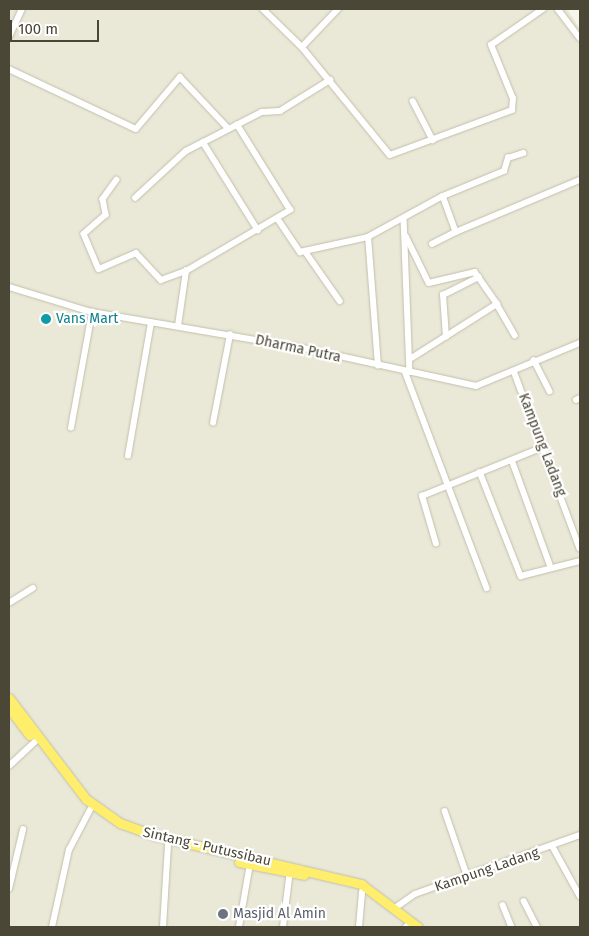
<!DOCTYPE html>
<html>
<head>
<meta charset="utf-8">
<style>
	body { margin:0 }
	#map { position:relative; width:589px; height:936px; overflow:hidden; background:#f6f5ea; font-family:"Fira Sans",sans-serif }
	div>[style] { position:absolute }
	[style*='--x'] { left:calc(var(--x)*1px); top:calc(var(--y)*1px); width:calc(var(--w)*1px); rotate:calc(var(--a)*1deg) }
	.residential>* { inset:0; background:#eae8d7 }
	.roads { filter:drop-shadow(0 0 1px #c2bfab) drop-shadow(0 0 1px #c2bfab) }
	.minor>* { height:5.5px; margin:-2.75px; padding:0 2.75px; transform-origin:2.75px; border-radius:2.75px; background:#fff }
	.highway>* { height:9px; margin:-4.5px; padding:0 4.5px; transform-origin:4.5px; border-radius:4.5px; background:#ffee6b }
	.dots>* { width:14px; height:14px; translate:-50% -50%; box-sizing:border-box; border:2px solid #fff; border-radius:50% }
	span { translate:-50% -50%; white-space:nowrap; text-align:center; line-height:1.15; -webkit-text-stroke:4.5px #fff; paint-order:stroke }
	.culture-label { font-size:14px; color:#0d838f }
	.left { translate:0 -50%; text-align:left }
	.street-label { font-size:14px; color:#4a4737 }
	.worship-label { font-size:14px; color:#5b616d }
	.frame { position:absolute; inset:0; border:10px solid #4a4737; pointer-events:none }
	.scale { position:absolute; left:10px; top:20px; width:89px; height:22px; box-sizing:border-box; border:2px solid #4a4737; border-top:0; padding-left:6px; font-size:15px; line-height:18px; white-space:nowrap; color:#4a4737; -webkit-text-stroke:4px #fff; paint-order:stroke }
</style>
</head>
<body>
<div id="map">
	<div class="residential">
		<i style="clip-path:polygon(9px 9px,567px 9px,580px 29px,580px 927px,9px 927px)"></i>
	</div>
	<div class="roads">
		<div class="minor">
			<i style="--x:263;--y:9;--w:54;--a:44.3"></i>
			<i style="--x:302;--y:47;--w:139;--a:50.8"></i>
			<i style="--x:390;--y:155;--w:130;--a:-20.2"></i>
			<i style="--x:512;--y:110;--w:11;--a:-85"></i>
			<i style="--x:513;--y:99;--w:58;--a:-112.2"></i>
			<i style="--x:491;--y:45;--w:63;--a:-34.7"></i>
			<i style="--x:558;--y:9;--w:36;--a:53"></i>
			<i style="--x:9;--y:37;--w:31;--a:-65"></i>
			<i style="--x:302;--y:47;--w:52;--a:-46.5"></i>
			<i style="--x:9;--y:69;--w:140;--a:25.3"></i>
			<i style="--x:136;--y:129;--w:68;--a:-49.8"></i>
			<i style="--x:180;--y:77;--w:71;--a:46.7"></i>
			<i style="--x:413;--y:101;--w:44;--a:62.9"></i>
			<i style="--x:203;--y:142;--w:104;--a:58"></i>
			<i style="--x:117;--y:180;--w:24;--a:126"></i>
			<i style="--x:103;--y:199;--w:16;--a:79"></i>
			<i style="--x:106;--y:215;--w:29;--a:139"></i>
			<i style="--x:84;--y:234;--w:38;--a:67"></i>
			<i style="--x:99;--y:269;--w:40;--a:-23.4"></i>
			<i style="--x:136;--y:253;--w:37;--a:47"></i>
			<i style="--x:161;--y:280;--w:27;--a:-20"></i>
			<i style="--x:443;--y:196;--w:66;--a:-22.3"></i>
			<i style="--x:504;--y:171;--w:14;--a:-73"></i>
			<i style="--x:508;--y:158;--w:16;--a:-18"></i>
			<i style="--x:135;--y:198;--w:69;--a:-42.7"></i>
			<i style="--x:186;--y:151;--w:85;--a:-27.2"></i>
			<i style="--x:262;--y:112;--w:18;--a:-3"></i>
			<i style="--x:280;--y:111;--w:59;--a:-31.8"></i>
			<i style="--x:404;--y:218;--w:154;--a:87.8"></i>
			<i style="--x:278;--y:219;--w:40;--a:56"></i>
			<i style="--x:300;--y:252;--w:70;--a:-12.4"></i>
			<i style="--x:406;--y:236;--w:52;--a:63.9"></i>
			<i style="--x:429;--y:283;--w:47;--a:-13.4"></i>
			<i style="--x:475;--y:272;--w:39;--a:55"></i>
			<i style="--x:432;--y:244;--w:27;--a:-27"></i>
			<i style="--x:305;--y:251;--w:61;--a:55"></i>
			<i style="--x:9;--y:287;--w:87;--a:16.8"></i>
			<i style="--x:92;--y:312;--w:219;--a:9.7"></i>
			<i style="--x:308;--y:349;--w:172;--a:12.4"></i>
			<i style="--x:476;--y:386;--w:113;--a:-22.5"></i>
			<i style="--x:178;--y:326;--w:56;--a:-81.7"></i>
			<i style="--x:186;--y:271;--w:121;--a:-30.4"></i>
			<i style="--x:290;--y:210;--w:100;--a:-121.9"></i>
			<i style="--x:446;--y:337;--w:42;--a:-94.1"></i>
			<i style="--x:443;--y:295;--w:40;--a:-26.6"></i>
			<i style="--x:410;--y:359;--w:103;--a:-32.3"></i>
			<i style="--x:497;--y:304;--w:36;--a:60"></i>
			<i style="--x:534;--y:360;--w:35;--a:63"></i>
			<i style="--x:378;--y:366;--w:129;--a:-94.4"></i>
			<i style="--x:368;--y:237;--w:85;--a:-28.7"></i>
			<i style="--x:443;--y:196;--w:38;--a:70"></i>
			<i style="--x:456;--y:232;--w:134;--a:-22.8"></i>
			<i style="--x:405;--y:371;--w:232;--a:69.3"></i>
			<i style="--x:514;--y:371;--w:189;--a:69.6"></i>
			<i style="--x:576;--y:400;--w:4;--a:-27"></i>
			<i style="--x:213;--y:423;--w:90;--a:-79.1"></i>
			<i style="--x:71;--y:428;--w:118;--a:-79.7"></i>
			<i style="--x:128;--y:456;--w:135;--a:-80.2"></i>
			<i style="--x:512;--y:460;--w:114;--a:70"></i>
			<i style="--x:480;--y:472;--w:112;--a:68.5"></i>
			<i style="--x:521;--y:576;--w:61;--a:-14.3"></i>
			<i style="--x:436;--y:544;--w:50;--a:-106.3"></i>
			<i style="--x:422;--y:496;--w:131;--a:-22"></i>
			<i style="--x:9;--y:603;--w:28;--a:-32"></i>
			<i style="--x:9;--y:766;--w:35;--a:-43"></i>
			<i style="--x:445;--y:811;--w:68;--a:71"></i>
			<i style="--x:553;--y:847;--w:56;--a:61.1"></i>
			<i style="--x:9;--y:889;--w:61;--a:-76.7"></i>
			<i style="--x:524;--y:901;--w:29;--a:63"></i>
			<i style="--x:503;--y:905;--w:24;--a:68"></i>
			<i style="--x:395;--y:908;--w:24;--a:-35"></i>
			<i style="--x:415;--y:894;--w:175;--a:-19.7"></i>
			<i style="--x:52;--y:927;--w:79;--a:-77.6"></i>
			<i style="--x:69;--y:850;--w:45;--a:-62.3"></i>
			<i style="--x:163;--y:927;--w:82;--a:-86.5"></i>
			<i style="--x:239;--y:927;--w:64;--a:-80.1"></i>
			<i style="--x:283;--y:927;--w:57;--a:-83"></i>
			<i style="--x:359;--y:927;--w:36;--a:-85"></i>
			<i style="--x:406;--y:927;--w:3;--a:-45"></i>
		</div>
		<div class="highway">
			<i style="--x:9;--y:698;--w:127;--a:52.7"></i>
			<i style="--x:86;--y:799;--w:42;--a:35.2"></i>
			<i style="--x:120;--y:823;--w:38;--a:20"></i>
			<i style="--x:156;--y:836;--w:211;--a:13.2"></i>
			<i style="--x:361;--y:884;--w:71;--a:37"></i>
			<i style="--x:9;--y:708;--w:34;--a:53"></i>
			<i style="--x:239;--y:862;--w:66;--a:11.3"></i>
		</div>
	</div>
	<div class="dots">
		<i style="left:46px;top:319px;background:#0f9aa8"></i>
		<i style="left:223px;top:914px;background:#6b7280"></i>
	</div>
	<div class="culture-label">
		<span class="left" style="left:56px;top:319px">Vans Mart</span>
	</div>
	<div class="street-label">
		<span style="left:298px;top:349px;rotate:12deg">Dharma Putra</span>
		<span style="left:542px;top:445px;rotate:69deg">Kampung Ladang</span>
		<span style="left:207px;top:847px;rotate:13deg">Sintang - Putussibau</span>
		<span style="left:487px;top:870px;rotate:-19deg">Kampung Ladang</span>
	</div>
	<div class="worship-label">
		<span class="left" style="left:233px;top:914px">Masjid Al Amin</span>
	</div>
	<div class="frame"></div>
	<div class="scale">100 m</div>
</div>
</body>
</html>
